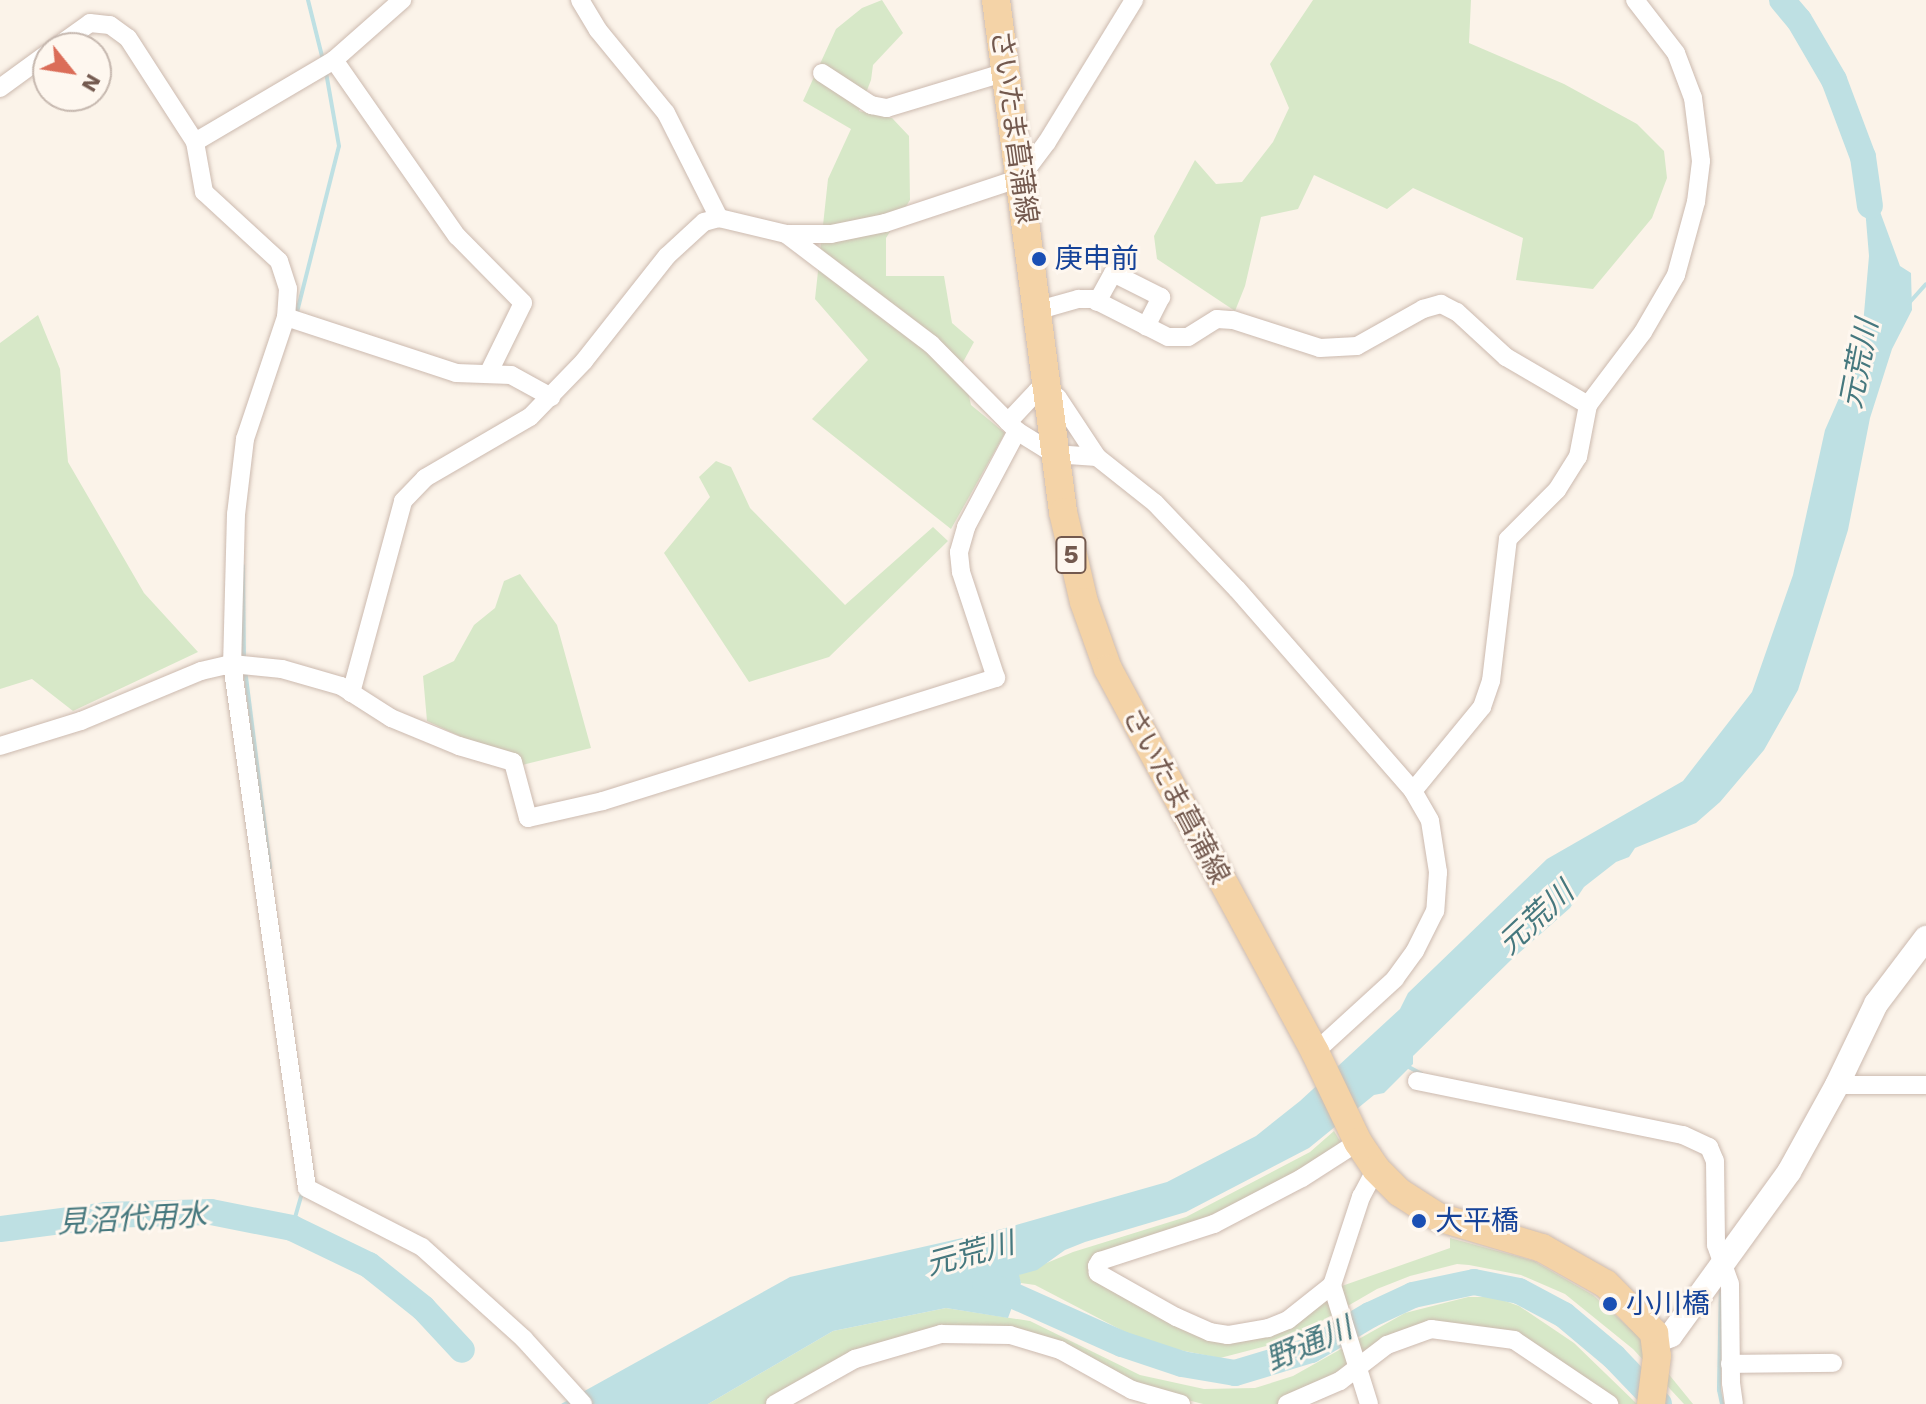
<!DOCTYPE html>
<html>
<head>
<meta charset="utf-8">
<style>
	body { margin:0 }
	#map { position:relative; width:1926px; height:1404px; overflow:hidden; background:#fbf3e9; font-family:"Work Sans","Noto Sans JP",sans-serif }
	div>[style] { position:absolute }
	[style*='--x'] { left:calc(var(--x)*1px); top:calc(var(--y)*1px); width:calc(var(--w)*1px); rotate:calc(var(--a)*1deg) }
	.green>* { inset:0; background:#d7e8c8 }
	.water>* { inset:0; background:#bee0e3 }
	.stream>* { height:4px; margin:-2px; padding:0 2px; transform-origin:2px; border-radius:2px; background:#bee0e3 }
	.canal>* { height:16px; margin:-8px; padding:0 8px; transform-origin:8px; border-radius:8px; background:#bee0e3 }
	.river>* { height:26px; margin:-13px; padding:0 13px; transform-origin:13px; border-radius:13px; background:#bee0e3 }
	.roads { filter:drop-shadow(0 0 2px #ccbaaf) drop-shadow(0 0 2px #ccbaaf) }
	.street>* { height:18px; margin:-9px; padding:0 9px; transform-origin:9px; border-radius:9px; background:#fff }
	.secondary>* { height:24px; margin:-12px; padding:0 12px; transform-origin:12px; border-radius:12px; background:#fff }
	.primary>* { height:28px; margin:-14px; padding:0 14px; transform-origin:14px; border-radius:14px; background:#f4d3a7 }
	.dots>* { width:22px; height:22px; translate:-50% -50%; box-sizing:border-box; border:4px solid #fef7ef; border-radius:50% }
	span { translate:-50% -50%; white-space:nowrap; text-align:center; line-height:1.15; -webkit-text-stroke:6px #fef7ef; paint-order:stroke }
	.shield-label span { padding:2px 6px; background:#fef7ef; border:2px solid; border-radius:6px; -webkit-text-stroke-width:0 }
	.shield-label { font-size:26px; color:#73594e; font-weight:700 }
	.street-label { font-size:28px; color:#73594e }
	.transit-label { font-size:28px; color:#164399 }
	.left { translate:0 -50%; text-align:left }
	.water-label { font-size:30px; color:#46787e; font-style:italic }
	.north { position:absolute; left:32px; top:32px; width:80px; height:80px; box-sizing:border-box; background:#fef7ef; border:2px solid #c6b8af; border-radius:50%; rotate:120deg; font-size:22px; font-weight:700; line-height:32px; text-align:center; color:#73594e }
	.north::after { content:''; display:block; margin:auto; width:28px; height:36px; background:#db6d58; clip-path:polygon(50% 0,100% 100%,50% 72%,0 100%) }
</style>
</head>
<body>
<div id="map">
	<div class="green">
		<i style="clip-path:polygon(882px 0,903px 33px,873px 65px,871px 80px,859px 111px,892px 118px,909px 136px,910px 200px,886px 238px,886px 276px,944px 276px,952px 323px,974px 342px,962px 364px,971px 405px,1005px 433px,951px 529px,812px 419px,868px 360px,815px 299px,828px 179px,851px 129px,803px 101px,836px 29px,862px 8px)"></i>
		<i style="clip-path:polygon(1313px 0,1471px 0,1469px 43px,1564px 84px,1637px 124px,1664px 151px,1667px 178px,1652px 218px,1593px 289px,1516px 280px,1523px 238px,1413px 188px,1387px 209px,1314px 175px,1298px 209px,1261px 217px,1245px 286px,1235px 311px,1157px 259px,1154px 236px,1195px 160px,1216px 184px,1242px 182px,1273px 142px,1289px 108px,1270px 64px)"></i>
		<i style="clip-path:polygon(38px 315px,60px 369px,68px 462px,144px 593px,198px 652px,73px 711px,32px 679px,0 689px,0 343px)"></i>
		<i style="clip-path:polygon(716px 461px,731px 467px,750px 508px,845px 605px,933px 527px,948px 541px,829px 657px,749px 682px,664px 553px,710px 497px,699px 477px)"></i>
		<i style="clip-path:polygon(520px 574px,557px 625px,591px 748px,522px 765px,427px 721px,423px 676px,454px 661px,474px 625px,495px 608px,504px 581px)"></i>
		<i style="clip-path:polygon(1334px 1131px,1343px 1146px,1280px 1184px,1093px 1268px,1194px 1330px,1251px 1338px,1339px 1287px,1450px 1248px,1450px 1238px,1534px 1261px,1593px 1295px,1636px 1334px,1693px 1404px,1684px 1404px,1633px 1349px,1565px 1294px,1521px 1275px,1469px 1265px,1457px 1264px,1410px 1276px,1377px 1289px,1289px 1340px,1220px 1358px,1174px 1349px,1127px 1333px,1035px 1285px,1021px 1283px,1018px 1275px,1073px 1252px,1186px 1217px,1310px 1152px)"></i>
		<i style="clip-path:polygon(1468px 1297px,1494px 1297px,1519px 1306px,1574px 1343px,1637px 1404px,1619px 1404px,1588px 1379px,1513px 1332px,1425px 1325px,1277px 1404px,1203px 1404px,1133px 1386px,1062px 1346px,939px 1328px,767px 1404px,708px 1404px,833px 1331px,946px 1308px,1030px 1321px,1140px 1375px,1204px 1389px,1255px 1388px,1293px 1376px,1405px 1313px)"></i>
	</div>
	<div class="water">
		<i style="clip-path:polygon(1861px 160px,1900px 266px,1911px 273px,1912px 310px,1892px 349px,1870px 418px,1848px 530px,1798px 690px,1764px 750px,1720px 802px,1696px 823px,1635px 848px,1629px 857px,1616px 862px,1584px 887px,1570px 908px,1511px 960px,1413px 1056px,1413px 1064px,1384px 1093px,1374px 1095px,1309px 1148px,1186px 1212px,1085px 1242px,1065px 1250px,1037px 1270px,1019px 1275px,1021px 1283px,1008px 1318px,946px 1308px,833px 1331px,708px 1404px,561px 1404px,790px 1277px,1002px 1229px,1167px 1182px,1256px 1136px,1300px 1101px,1400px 1009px,1408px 993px,1547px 859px,1683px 781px,1752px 692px,1793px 575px,1825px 430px,1861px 348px,1869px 256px)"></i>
	</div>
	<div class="stream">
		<i style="--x:308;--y:0;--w:62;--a:76"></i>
		<i style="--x:1909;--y:303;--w:25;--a:-48"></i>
		<i style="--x:296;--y:316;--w:175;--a:-75.8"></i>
		<i style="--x:339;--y:146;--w:75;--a:-100"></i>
		<i style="--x:243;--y:566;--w:95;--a:89.4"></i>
		<i style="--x:245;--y:669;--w:200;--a:82.8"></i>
		<i style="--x:1405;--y:1065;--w:19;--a:28"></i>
		<i style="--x:292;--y:1228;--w:40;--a:-74"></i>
		<i style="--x:1721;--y:1283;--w:107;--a:91.1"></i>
		<i style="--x:1719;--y:1390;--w:14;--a:78"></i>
	</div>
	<div class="canal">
		<i style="--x:0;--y:1229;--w:107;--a:-7.5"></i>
		<i style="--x:106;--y:1215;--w:105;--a:-1.6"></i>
		<i style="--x:211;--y:1212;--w:83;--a:11.2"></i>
		<i style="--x:292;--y:1228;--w:85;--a:25.7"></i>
		<i style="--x:369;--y:1265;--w:69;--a:38.5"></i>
		<i style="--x:423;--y:1308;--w:57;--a:47.1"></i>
	</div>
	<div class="river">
		<i style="--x:1782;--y:0;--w:26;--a:50"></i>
		<i style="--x:1799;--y:20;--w:69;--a:59.7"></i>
		<i style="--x:1834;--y:80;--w:82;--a:69.4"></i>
		<i style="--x:1863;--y:157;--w:49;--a:81.9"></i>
		<i style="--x:0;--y:1229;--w:107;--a:-7.5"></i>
		<i style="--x:106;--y:1215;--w:105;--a:-1.6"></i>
		<i style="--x:211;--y:1212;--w:83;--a:11.2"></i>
		<i style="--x:292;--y:1228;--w:85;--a:25.7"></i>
		<i style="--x:369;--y:1265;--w:69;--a:38.5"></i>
		<i style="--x:423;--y:1308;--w:57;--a:47.1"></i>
		<i style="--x:985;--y:1283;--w:150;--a:24"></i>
		<i style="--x:1122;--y:1344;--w:63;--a:18.4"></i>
		<i style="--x:1182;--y:1364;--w:54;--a:9.6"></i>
		<i style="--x:1235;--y:1373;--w:79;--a:-16.8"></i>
		<i style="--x:1311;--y:1350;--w:69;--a:-30.7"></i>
		<i style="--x:1370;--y:1315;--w:47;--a:-24.9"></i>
		<i style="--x:1413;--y:1295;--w:62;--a:-12"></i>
		<i style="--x:1474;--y:1282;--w:46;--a:11.3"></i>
		<i style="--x:1519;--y:1291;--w:51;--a:28.1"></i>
		<i style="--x:1564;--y:1315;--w:65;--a:40"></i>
		<i style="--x:1614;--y:1357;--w:65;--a:46.2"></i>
	</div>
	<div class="roads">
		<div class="street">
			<i style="--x:580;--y:0;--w:35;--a:59"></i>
			<i style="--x:598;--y:30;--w:107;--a:50.7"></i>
			<i style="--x:666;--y:113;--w:118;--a:63.2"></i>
			<i style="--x:55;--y:48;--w:43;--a:-35.5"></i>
			<i style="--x:90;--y:23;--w:20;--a:6"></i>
			<i style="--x:110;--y:25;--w:22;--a:36"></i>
			<i style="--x:128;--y:38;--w:124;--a:57.2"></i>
			<i style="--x:195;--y:142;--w:161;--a:-30.5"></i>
			<i style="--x:334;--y:60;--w:91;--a:-41.4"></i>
			<i style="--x:334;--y:60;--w:215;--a:55.1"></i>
			<i style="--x:457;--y:236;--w:94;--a:45.4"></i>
			<i style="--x:523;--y:303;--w:79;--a:116.2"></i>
			<i style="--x:822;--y:73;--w:59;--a:33.1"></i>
			<i style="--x:871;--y:105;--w:16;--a:11"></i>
			<i style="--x:887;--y:108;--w:124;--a:-16.8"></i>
			<i style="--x:0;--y:88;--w:59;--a:-36.1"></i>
			<i style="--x:195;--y:142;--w:51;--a:79.8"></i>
			<i style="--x:204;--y:192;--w:102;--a:42.6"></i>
			<i style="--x:279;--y:261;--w:29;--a:72"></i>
			<i style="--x:288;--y:289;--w:28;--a:94"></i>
			<i style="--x:286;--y:317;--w:129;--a:108.6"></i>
			<i style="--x:245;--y:439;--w:76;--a:96.8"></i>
			<i style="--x:236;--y:514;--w:150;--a:91.5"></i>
			<i style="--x:232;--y:664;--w:529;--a:81.85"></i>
			<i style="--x:307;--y:1188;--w:129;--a:27.2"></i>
			<i style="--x:422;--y:1247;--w:137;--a:42"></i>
			<i style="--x:524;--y:1339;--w:88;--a:47.8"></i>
			<i style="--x:786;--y:234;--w:182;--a:37.2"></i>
			<i style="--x:931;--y:344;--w:122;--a:45.3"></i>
			<i style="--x:1017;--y:431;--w:44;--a:31.9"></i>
			<i style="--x:1054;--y:454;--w:43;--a:4"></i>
			<i style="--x:1097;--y:302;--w:33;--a:-61"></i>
			<i style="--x:1113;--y:273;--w:54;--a:26.6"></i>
			<i style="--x:1161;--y:297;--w:33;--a:117"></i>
			<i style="--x:1039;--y:310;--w:41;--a:-15.8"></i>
			<i style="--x:1078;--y:299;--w:15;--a:0"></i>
			<i style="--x:1093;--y:299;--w:84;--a:26.9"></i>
			<i style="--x:1168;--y:337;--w:20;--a:0"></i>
			<i style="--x:1188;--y:337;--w:34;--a:-32"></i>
			<i style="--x:1217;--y:319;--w:16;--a:4"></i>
			<i style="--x:1233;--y:320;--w:91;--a:17.8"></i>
			<i style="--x:1320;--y:348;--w:37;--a:-3"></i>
			<i style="--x:1357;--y:346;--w:76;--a:-29.3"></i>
			<i style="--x:1423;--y:309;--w:19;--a:-16"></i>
			<i style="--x:1441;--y:304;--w:18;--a:27"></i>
			<i style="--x:1457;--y:312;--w:67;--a:42.6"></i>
			<i style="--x:1506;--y:357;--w:95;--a:30.3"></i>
			<i style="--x:286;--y:317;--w:179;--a:18.2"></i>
			<i style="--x:456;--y:373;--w:55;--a:2.1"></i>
			<i style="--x:511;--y:375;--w:46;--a:28.8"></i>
			<i style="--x:1008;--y:422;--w:42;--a:-46.9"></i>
			<i style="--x:1037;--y:391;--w:10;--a:-11"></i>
			<i style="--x:1047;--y:389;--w:14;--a:39"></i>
			<i style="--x:1058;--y:398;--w:71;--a:56.5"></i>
			<i style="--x:1097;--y:457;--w:74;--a:38.4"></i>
			<i style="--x:1155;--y:503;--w:119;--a:46.4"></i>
			<i style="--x:1237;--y:589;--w:268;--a:48.9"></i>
			<i style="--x:1413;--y:791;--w:34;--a:60"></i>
			<i style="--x:1430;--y:821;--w:52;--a:81.1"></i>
			<i style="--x:1438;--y:872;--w:39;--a:94"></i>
			<i style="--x:1435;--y:911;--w:45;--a:116.6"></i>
			<i style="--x:1415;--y:951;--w:34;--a:126"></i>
			<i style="--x:1395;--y:979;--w:108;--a:137.6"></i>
			<i style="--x:351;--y:693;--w:199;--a:-74.8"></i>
			<i style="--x:403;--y:501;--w:32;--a:-46"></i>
			<i style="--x:425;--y:478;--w:121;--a:-30.2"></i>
			<i style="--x:530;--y:417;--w:78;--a:-46"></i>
			<i style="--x:584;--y:361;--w:134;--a:-51.7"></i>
			<i style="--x:667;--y:256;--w:50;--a:-42.6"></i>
			<i style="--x:704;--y:222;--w:16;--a:-15"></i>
			<i style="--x:719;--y:218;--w:69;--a:13.4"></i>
			<i style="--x:786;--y:234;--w:45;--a:0"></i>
			<i style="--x:831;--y:234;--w:55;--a:-11.5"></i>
			<i style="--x:885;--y:223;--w:142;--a:-18.4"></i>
			<i style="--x:1020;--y:178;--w:45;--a:-53.1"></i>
			<i style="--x:1047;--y:142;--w:167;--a:-58.5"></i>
			<i style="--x:0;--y:746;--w:85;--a:-17.2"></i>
			<i style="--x:81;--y:721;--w:130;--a:-22.6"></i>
			<i style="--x:201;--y:671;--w:32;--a:-13"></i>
			<i style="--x:232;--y:664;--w:50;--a:5.7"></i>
			<i style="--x:282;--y:669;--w:61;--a:16.1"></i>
			<i style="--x:341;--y:686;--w:59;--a:32.6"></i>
			<i style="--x:391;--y:718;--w:74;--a:22.4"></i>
			<i style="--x:459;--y:746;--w:56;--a:16.5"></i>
			<i style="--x:513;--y:762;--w:58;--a:75"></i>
			<i style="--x:528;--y:818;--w:77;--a:-12.8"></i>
			<i style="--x:603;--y:801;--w:412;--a:-17.4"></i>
			<i style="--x:996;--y:678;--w:112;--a:-108.3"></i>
			<i style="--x:961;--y:572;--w:20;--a:-96"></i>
			<i style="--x:959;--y:552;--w:26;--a:-74"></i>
			<i style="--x:966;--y:527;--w:109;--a:-62"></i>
			<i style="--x:1413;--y:791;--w:109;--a:-50.6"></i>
			<i style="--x:1482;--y:707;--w:28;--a:-71"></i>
			<i style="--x:1491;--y:681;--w:143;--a:-83.2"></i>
			<i style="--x:1508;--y:539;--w:69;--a:-45"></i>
			<i style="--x:1557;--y:490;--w:39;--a:-58"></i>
			<i style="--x:1578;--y:457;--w:53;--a:-79.1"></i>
			<i style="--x:1588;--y:405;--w:91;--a:-53"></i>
			<i style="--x:1643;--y:332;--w:66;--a:-59.9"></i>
			<i style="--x:1676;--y:275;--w:76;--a:-74.7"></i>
			<i style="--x:1696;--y:202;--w:41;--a:-83"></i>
			<i style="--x:1701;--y:161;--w:64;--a:-97.2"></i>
			<i style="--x:1693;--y:98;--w:48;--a:-110.7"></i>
			<i style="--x:1676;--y:53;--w:67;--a:-127.7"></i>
			<i style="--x:1417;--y:1081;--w:271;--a:11.5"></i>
			<i style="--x:1683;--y:1135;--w:29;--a:25"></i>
			<i style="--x:1709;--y:1147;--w:15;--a:67"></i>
			<i style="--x:1715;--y:1161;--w:84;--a:89.3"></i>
			<i style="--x:1716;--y:1245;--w:41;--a:70.3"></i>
			<i style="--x:1730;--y:1284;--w:99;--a:89.4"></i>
			<i style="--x:1731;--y:1383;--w:21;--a:82"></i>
			<i style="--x:1837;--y:1085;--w:89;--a:0"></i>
			<i style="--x:1332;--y:1285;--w:56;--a:141.5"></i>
			<i style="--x:1288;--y:1320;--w:22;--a:158"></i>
			<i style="--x:1268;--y:1328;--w:41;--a:170.1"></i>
			<i style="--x:1228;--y:1335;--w:18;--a:-171"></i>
			<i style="--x:1210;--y:1332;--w:37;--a:-156"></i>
			<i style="--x:1176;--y:1317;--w:90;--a:-150.6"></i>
			<i style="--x:1098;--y:1273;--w:7;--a:-98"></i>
			<i style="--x:1097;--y:1266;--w:6;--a:-59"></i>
			<i style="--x:1100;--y:1261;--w:120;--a:-18"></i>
			<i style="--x:1214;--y:1224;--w:99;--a:-27.6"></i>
			<i style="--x:1302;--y:1178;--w:67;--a:-32.7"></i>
			<i style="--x:1730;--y:1364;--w:103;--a:-0.6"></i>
			<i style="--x:775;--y:1404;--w:92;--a:-29.4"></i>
			<i style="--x:855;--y:1359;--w:90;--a:-16.2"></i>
			<i style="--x:941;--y:1334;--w:69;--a:0.8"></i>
			<i style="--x:1010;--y:1335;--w:52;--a:16.7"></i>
			<i style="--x:1060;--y:1350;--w:82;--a:29.1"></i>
			<i style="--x:1132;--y:1390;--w:51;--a:15.9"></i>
			<i style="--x:1287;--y:1404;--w:58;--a:-23.5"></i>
			<i style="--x:1340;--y:1381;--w:59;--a:-37.5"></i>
			<i style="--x:1387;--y:1345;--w:47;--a:-20"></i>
			<i style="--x:1431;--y:1329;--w:84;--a:7.5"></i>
			<i style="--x:1514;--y:1340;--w:115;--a:34"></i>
			<i style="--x:1369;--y:1404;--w:125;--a:-107.3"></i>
			<i style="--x:1332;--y:1285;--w:93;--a:-71.8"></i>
			<i style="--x:1361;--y:1197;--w:32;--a:-62"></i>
		</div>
		<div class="secondary">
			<i style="--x:1656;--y:1341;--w:16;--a:-22"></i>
			<i style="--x:1671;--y:1335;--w:201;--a:-54.1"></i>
			<i style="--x:1789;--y:1172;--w:99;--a:-61.1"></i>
			<i style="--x:1837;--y:1085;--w:90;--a:-64.3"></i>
			<i style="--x:1876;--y:1004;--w:83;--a:-52.9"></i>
		</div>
		<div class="primary">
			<i style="--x:996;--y:0;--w:516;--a:82.54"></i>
			<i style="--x:1063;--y:512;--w:92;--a:76.9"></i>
			<i style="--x:1084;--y:602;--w:71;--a:70.3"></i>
			<i style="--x:1108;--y:669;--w:435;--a:61.6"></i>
			<i style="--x:1315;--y:1052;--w:100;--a:64.5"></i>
			<i style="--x:1358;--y:1142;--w:32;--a:56"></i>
			<i style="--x:1376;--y:1169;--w:33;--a:45"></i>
			<i style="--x:1399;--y:1192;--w:46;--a:32.7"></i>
			<i style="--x:1438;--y:1217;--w:109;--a:16.6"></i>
			<i style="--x:1542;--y:1248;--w:73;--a:29.4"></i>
			<i style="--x:1606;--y:1284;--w:69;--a:45.6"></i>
			<i style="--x:1654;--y:1333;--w:23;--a:83"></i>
			<i style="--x:1657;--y:1356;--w:48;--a:97.1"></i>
		</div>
	</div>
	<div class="dots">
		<i style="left:1039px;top:259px;background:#1a4fb4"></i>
		<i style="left:1419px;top:1221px;background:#1a4fb4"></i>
		<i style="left:1610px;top:1304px;background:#1a4fb4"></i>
	</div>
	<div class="shield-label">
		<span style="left:1071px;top:555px">5</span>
	</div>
	<div class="street-label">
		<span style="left:1014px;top:127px;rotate:82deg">さいたま菖蒲線</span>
		<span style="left:1176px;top:796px;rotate:62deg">さいたま菖蒲線</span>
	</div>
	<div class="transit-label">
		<span class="left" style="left:1055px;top:259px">庚申前</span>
		<span class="left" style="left:1435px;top:1221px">大平橋</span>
		<span class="left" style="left:1626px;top:1304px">小川橋</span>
	</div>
	<div class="water-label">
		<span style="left:1859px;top:364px;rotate:-79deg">元荒川</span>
		<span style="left:1536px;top:918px;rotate:-43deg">元荒川</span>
		<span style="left:132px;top:1219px;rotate:-3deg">見沼代用水</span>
		<span style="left:970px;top:1254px;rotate:-15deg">元荒川</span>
		<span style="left:1309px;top:1344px;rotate:-23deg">野通川</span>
	</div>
	<div class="north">N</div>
</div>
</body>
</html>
